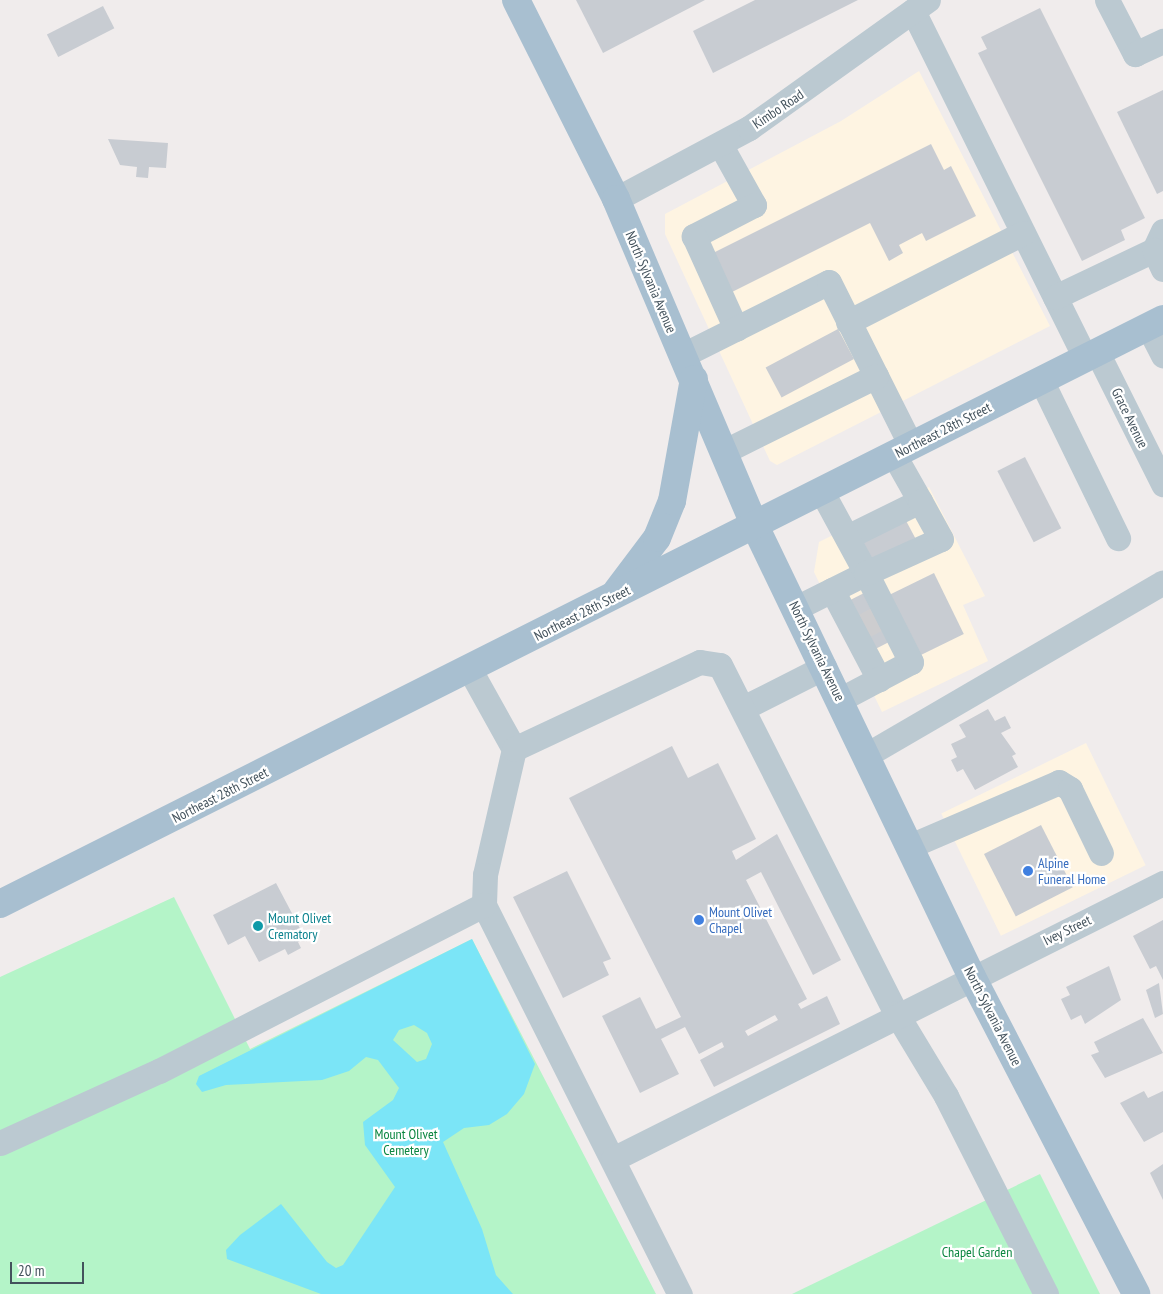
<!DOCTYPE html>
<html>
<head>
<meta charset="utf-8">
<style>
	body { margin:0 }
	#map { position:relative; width:1163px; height:1294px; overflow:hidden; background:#f0ecec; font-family:"PT Sans Narrow",sans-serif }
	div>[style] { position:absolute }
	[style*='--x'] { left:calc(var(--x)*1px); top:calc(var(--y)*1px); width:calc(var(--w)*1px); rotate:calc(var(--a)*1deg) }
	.commercial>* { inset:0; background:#fef4e2; transform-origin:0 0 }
	.green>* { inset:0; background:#b4f4c8 }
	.water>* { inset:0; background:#7be5f7 }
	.building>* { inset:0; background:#c8ccd2; transform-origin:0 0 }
	.minor-tunnel>* { height:25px; margin-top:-12.5px; transform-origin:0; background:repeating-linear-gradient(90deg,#cdcdcf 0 25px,transparent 0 37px) }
	.minor>* { height:25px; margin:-12.5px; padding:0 12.5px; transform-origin:12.5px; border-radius:12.5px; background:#bbc9d1 }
	.major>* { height:28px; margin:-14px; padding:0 14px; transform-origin:14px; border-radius:14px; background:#a8bfd0 }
	.dots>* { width:14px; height:14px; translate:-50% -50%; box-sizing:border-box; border:2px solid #fff; border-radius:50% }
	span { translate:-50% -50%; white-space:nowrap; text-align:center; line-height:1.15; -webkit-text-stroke:4.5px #fff; paint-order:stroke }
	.street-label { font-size:14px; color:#43525c }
	.shop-label { font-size:14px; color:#366cbe }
	.left { translate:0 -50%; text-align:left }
	.culture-label { font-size:14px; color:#0d838f }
	.park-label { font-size:14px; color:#0b8640 }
	.scale { position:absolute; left:10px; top:1262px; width:74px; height:22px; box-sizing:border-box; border:2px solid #43525c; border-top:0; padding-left:6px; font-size:15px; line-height:18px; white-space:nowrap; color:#43525c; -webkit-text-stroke:4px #fff; paint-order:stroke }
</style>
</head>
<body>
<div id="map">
	<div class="commercial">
		<i style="clip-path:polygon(919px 71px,1050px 326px,777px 465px,770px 461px,665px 234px,665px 214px,841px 121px)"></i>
		<i style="clip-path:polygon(929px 487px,985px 596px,963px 605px,988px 661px,882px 712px,814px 572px,819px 542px)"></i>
		<i style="left:1086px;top:743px;width:136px;height:161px;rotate:64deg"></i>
	</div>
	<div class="green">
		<i style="clip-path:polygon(174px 897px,250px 1049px,472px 939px,656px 1294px,0 1294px,0 977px)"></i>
		<i style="clip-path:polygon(1040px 1174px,1100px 1294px,792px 1294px)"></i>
	</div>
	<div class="water">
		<i style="clip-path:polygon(evenodd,472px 939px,535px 1064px,524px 1094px,507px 1114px,489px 1125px,464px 1128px,443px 1142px,482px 1229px,496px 1275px,513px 1294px,321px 1294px,227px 1259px,226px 1250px,240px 1235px,281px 1204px,327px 1262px,336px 1268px,343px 1265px,395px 1187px,365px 1145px,363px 1122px,393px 1100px,399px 1088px,378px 1060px,366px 1057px,349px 1071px,322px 1080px,226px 1085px,202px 1092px,196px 1084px,199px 1076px,472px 939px,414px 1025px,427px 1033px,432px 1044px,426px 1059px,417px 1062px,393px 1040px,399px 1030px,414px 1025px)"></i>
	</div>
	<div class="building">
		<i style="clip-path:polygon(576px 0,705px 0,603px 53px)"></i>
		<i style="clip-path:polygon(755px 0,858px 0,713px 73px,693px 31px)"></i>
		<i style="left:103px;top:6px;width:25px;height:63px;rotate:63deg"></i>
		<i style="clip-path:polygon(1040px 8px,1145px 218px,1121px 230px,1125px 240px,1082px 261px,978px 53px,987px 49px,981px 37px)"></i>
		<i style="clip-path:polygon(1163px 90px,1163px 191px,1157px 194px,1117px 112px)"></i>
		<i style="clip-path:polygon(108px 139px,168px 143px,166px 168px,149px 167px,148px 178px,136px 177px,137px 167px,120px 165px)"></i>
		<i style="clip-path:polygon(931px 144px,944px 170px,951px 166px,976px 216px,926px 241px,922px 233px,899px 245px,903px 253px,889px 261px,870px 223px,726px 295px,713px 253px)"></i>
		<i style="left:838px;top:329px;width:34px;height:82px;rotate:62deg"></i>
		<i style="left:1025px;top:457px;width:80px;height:31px;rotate:63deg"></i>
		<i style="left:903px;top:515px;width:26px;height:53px;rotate:62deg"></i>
		<i style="left:934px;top:573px;width:68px;height:54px;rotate:64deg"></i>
		<i style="left:868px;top:591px;width:55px;height:27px;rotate:63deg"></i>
		<i style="clip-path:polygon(988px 709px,995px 721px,1005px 716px,1011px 728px,1001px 733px,1016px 754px,1012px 756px,1018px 767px,975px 790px,963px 769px,957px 772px,951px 760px,957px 757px,951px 744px,966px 737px,959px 725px)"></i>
		<i style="clip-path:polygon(evenodd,672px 746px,688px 778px,718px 763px,756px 839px,732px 851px,736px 860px,777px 834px,841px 960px,813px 975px,761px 872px,746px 880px,807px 999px,798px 1004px,801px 1009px,827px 996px,840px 1024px,714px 1087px,700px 1060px,724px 1047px,722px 1042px,699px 1054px,685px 1027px,661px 1039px,679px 1074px,640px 1093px,602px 1016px,640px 997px,656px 1029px,681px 1017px,569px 798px,672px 746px,775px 1015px,778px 1020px,748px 1036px,745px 1031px,775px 1015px)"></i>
		<i style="left:1041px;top:825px;width:70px;height:64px;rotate:63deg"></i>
		<i style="clip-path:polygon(567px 871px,611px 959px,603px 962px,609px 975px,563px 998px,513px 897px)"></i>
		<i style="clip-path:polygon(276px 883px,305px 938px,298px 942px,301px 948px,288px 955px,285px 949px,259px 962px,245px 936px,228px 945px,213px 915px)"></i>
		<i style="clip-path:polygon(1163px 920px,1163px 980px,1156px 966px,1150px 969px,1133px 936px)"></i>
		<i style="clip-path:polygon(1109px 966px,1121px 1000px,1085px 1024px,1081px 1015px,1071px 1020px,1061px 999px,1070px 995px,1066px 987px)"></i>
		<i style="clip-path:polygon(1159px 983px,1163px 1014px,1155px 1018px,1146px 990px)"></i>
		<i style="clip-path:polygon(1143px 1018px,1163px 1053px,1105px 1078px,1091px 1055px,1099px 1052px,1094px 1042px)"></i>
		<i style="clip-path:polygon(1144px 1091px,1148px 1098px,1163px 1091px,1163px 1132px,1144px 1142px,1120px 1103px)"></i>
		<i style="clip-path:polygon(1163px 1164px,1163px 1200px,1150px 1173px)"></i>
	</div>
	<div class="minor-tunnel">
		<i style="--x:858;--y:629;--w:26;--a:-28"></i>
	</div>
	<div class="minor">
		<i style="--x:1107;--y:0;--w:61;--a:62.6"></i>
		<i style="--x:1135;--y:54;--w:31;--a:-25"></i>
		<i style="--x:913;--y:11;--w:387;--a:63.6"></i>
		<i style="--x:720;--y:144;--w:70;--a:60.9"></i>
		<i style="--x:754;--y:205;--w:68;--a:152.7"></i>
		<i style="--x:694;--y:236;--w:102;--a:65.7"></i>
		<i style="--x:616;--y:199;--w:151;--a:-28.1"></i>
		<i style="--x:749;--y:128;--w:220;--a:-35.6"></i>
		<i style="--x:1154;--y:250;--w:21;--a:-65"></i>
		<i style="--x:1055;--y:297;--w:110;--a:-25.4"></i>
		<i style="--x:1154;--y:250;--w:21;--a:65"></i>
		<i style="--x:848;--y:322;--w:196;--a:-27"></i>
		<i style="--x:1148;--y:326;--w:33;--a:63"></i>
		<i style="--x:1097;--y:352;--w:148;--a:63.4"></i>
		<i style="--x:683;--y:355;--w:163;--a:-26.6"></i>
		<i style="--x:829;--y:282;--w:183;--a:63.4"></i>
		<i style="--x:1041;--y:380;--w:176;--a:64"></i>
		<i style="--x:723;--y:452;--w:171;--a:-26.4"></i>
		<i style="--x:847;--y:537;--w:81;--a:-26.3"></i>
		<i style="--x:920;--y:501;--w:53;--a:-119.5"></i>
		<i style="--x:832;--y:590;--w:101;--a:62.2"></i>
		<i style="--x:796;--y:608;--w:78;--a:-26.6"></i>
		<i style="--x:866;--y:573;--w:92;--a:-118.5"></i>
		<i style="--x:470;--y:670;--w:90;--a:60.9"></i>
		<i style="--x:514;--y:749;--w:129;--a:103"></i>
		<i style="--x:485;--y:875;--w:30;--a:92"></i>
		<i style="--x:484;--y:905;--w:436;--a:63.3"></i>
		<i style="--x:841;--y:699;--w:79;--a:-27.9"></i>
		<i style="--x:911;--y:662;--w:100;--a:-116.8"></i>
		<i style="--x:866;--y:573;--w:82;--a:-24.4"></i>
		<i style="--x:941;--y:539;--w:43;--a:-118.9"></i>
		<i style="--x:743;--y:708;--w:91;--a:-26.8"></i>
		<i style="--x:514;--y:749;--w:205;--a:-25.1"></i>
		<i style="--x:700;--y:662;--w:20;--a:9"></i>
		<i style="--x:720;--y:665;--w:390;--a:63.2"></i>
		<i style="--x:896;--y:1013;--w:97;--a:58.9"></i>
		<i style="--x:946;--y:1096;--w:222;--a:63.2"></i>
		<i style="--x:868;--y:754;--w:341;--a:-30.2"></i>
		<i style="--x:910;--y:846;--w:162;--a:-23.2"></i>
		<i style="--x:1059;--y:782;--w:13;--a:32"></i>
		<i style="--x:1070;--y:789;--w:71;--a:64.2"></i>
		<i style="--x:0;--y:1143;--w:175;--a:-24.4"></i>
		<i style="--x:159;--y:1071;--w:365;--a:-27.1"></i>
		<i style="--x:613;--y:1159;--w:615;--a:-26.65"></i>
	</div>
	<div class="major">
		<i style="--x:516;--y:0;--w:223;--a:63.3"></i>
		<i style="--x:616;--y:199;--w:355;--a:67"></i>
		<i style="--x:755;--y:526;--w:500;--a:64.31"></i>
		<i style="--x:972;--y:977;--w:357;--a:62.6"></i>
		<i style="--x:617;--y:591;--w:66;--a:-53"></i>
		<i style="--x:657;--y:538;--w:40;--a:-68"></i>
		<i style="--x:672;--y:501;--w:124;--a:-79.8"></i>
		<i style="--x:0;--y:904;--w:1302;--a:-26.7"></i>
	</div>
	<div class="dots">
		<i style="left:1028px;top:871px;background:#3f7fe0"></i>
		<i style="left:699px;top:920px;background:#3f7fe0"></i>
		<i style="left:258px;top:926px;background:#0f9aa8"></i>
	</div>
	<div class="street-label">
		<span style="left:778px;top:109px;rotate:-34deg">Kimbo Road</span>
		<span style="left:651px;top:282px;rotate:67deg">North Sylvania Avenue</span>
		<span style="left:1130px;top:418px;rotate:64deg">Grace Avenue</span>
		<span style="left:943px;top:430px;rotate:-27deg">Northeast 28th Street</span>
		<span style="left:582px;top:613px;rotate:-27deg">Northeast 28th Street</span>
		<span style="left:817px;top:651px;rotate:64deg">North Sylvania Avenue</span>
		<span style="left:220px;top:795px;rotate:-27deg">Northeast 28th Street</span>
		<span style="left:1067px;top:930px;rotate:-26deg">Ivey Street</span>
		<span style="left:993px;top:1016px;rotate:63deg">North Sylvania Avenue</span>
	</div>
	<div class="shop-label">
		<span class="left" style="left:1038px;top:871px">Alpine<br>Funeral Home</span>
		<span class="left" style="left:709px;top:920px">Mount Olivet<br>Chapel</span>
	</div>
	<div class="culture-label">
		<span class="left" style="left:268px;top:926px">Mount Olivet<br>Crematory</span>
	</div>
	<div class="park-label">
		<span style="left:406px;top:1142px">Mount Olivet<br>Cemetery</span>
		<span style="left:977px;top:1252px">Chapel Garden</span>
	</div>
	<div class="scale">20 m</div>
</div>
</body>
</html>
